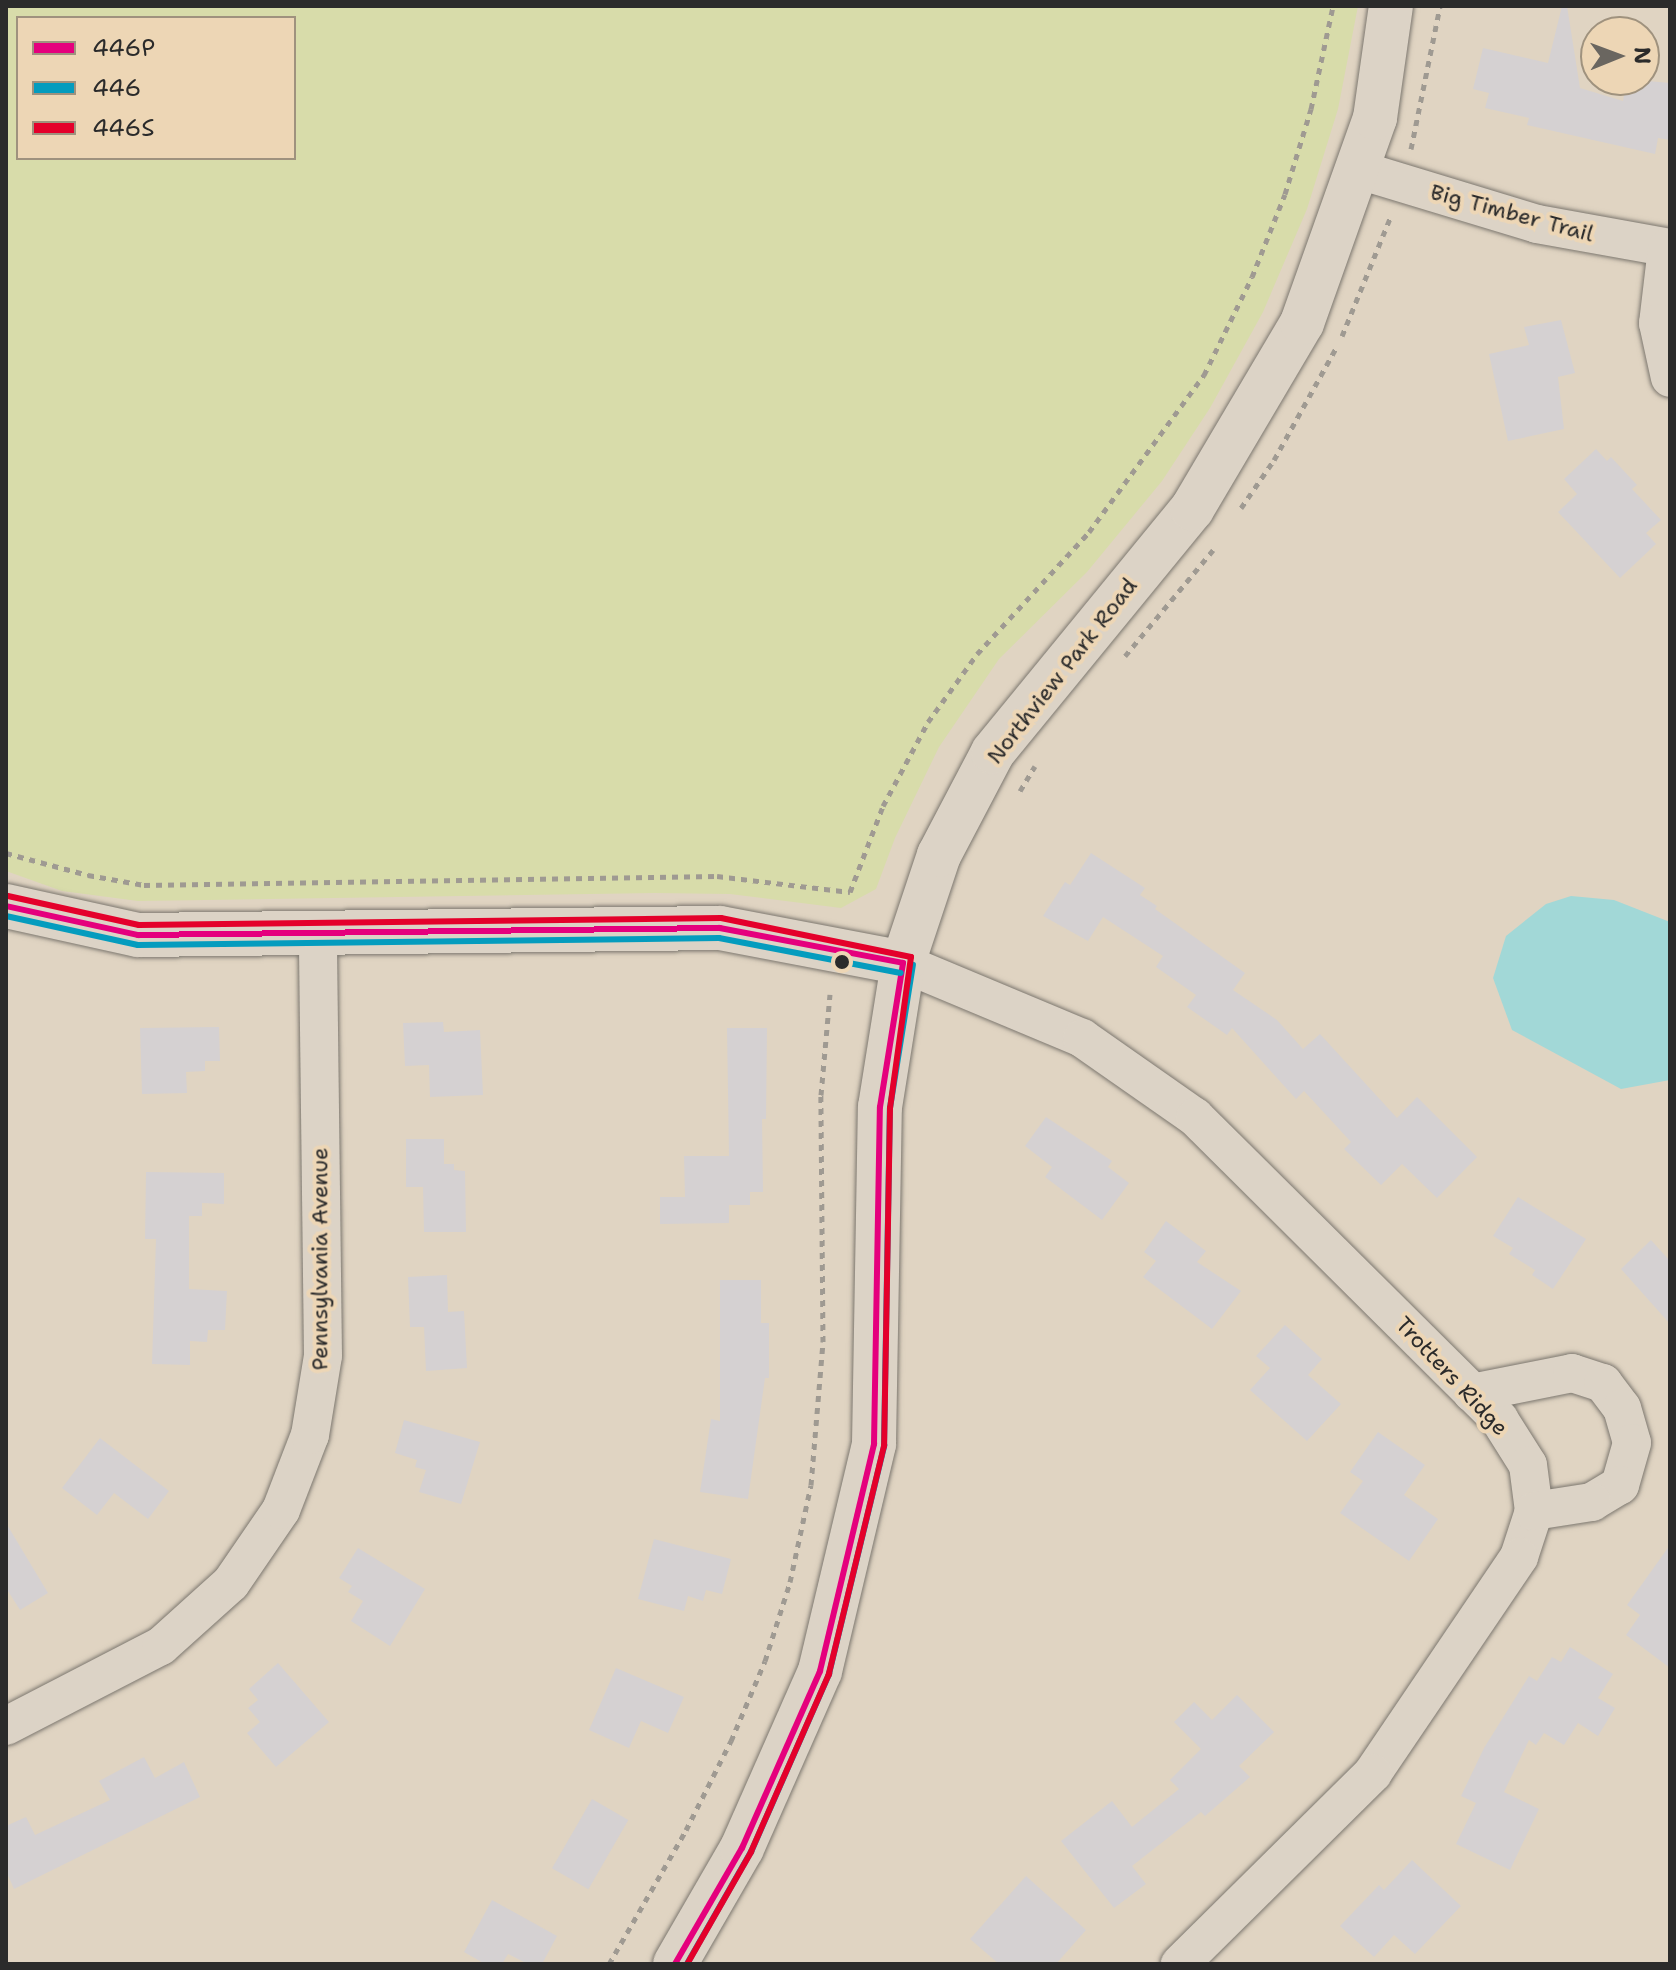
<!DOCTYPE html>
<html>
<head>
<meta charset="utf-8">
<style>
	body { margin:0 }
	#map { position:relative; width:1676px; height:1970px; overflow:hidden; background:#e0d4c2; font-family:"Shantell Sans",sans-serif }
	div>[style] { position:absolute }
	[style*='--x'] { left:calc(var(--x)*1px); top:calc(var(--y)*1px); width:calc(var(--w)*1px); rotate:calc(var(--a)*1deg) }
	.green>* { inset:0; background:#d8dcaa }
	.water>* { inset:0; background:#a2d8d7 }
	.building>* { inset:0; background:#d5d1d2; transform-origin:0 0 }
	.path>* { height:5px; margin-top:-2.5px; transform-origin:0; background:repeating-linear-gradient(90deg,#9f9a92 0 6px,transparent 0 12px) }
	.roads { filter:drop-shadow(0 0 2px #7c776f) drop-shadow(0 0 2px #7c776f) }
	.street>* { height:38px; margin:-19px; padding:0 19px; transform-origin:19px; border-radius:19px; background:#dcd3c6 }
	.secondary>* { height:44px; margin:-22px; padding:0 22px; transform-origin:22px; border-radius:22px; background:#dcd3c6 }
	.bus-1>* { height:6px; margin:-3px; padding:0 3px; transform-origin:3px; border-radius:3px; background:#e5007d }
	.bus-2>* { height:6px; margin:-3px; padding:0 3px; transform-origin:3px; border-radius:3px; background:#049cbe }
	.bus-3>* { height:6px; margin:-3px; padding:0 3px; transform-origin:3px; border-radius:3px; background:#e4002b }
	.dots>* { width:22px; height:22px; translate:-50% -50%; box-sizing:border-box; border:4px solid #edd6b5; border-radius:50% }
	span { translate:-50% -50%; white-space:nowrap; text-align:center; line-height:1.15; -webkit-text-stroke:8px #edd6b5; paint-order:stroke }
	.street-label { font-size:22px; color:#2b2b2b }
	.frame { position:absolute; inset:0; border:8px solid #2b2b2b; pointer-events:none }
	.legend { position:absolute; left:16px; top:16px; width:280px; height:144px; box-sizing:border-box; background:#edd6b5; border:2px solid #9f927e; margin:0; padding:10px 14px; list-style:none; font-size:24px; color:#2b2b2b }
	.legend li { display:flex; align-items:center; gap:16px; height:40px }
	.legend b { width:40px; border:2px solid #9f927e }
	.north { position:absolute; left:1580px; top:16px; width:80px; height:80px; box-sizing:border-box; background:#edd6b5; border:2px solid #9f927e; border-radius:50%; rotate:89deg; font-size:22px; font-weight:700; line-height:32px; text-align:center; color:#2b2b2b }
	.north::after { content:''; display:block; margin:auto; width:28px; height:36px; background:#6a6660; clip-path:polygon(50% 0,100% 100%,50% 72%,0 100%) }
</style>
</head>
<body>
<div id="map">
	<div class="green">
		<i style="clip-path:polygon(evenodd,6px 6px,1358px 6px,1338px 109px,1307px 209px,1263px 312px,1210px 408px,1162px 481px,1087px 572px,999px 659px,939px 747px,895px 838px,876px 889px,841px 908px,730px 894px,655px 893px,138px 901px,62px 891px,6px 871px,6px 6px,18px 18px,294px 18px,294px 158px,18px 158px,18px 18px)"></i>
	</div>
	<div class="water">
		<i style="clip-path:polygon(1571px 896px,1614px 900px,1670px 922px,1670px 1080px,1621px 1089px,1512px 1030px,1493px 978px,1506px 936px,1546px 904px)"></i>
	</div>
	<div class="building">
		<i style="clip-path:polygon(1562px 6px,1567px 6px,1580px 88px,1623px 101px,1626px 84px,1636px 86px,1637px 80px,1670px 83px,1670px 140px,1658px 138px,1655px 154px,1527px 125px,1529px 118px,1485px 108px,1489px 93px,1473px 89px,1483px 48px,1548px 63px)"></i>
		<i style="clip-path:polygon(1561px 320px,1575px 373px,1558px 377px,1564px 429px,1508px 441px,1489px 354px,1529px 345px,1524px 327px)"></i>
		<i style="clip-path:polygon(1596px 449px,1607px 461px,1611px 457px,1637px 485px,1632px 489px,1661px 520px,1646px 533px,1656px 544px,1620px 578px,1558px 512px,1577px 494px,1564px 479px)"></i>
		<i style="clip-path:polygon(1091px 853px,1145px 888px,1140px 895px,1157px 906px,1155px 909px,1245px 973px,1233px 990px,1277px 1020px,1303px 1049px,1320px 1034px,1397px 1118px,1417px 1097px,1477px 1157px,1437px 1198px,1402px 1164px,1381px 1185px,1344px 1149px,1351px 1142px,1304px 1091px,1296px 1099px,1232px 1028px,1227px 1035px,1187px 1007px,1196px 995px,1156px 967px,1163px 956px,1103px 917px,1088px 941px,1043px 916px,1065px 882px,1070px 885px)"></i>
		<i style="clip-path:polygon(443px 1022px,444px 1032px,480px 1030px,483px 1095px,430px 1097px,429px 1065px,405px 1066px,403px 1023px)"></i>
		<i style="clip-path:polygon(219px 1027px,220px 1061px,205px 1061px,205px 1071px,186px 1072px,187px 1093px,142px 1094px,140px 1028px)"></i>
		<i style="clip-path:polygon(727px 1028px,767px 1028px,766px 1119px,762px 1119px,763px 1192px,750px 1192px,750px 1205px,729px 1205px,729px 1223px,660px 1224px,660px 1197px,685px 1197px,684px 1156px,729px 1156px)"></i>
		<i style="clip-path:polygon(1046px 1117px,1112px 1161px,1108px 1167px,1129px 1183px,1102px 1220px,1045px 1177px,1052px 1167px,1025px 1146px)"></i>
		<i style="clip-path:polygon(406px 1139px,444px 1139px,444px 1164px,454px 1164px,454px 1170px,465px 1171px,466px 1232px,424px 1232px,423px 1187px,406px 1187px)"></i>
		<i style="clip-path:polygon(146px 1172px,224px 1173px,224px 1204px,202px 1203px,202px 1216px,189px 1216px,189px 1289px,227px 1291px,225px 1330px,208px 1330px,207px 1342px,190px 1341px,190px 1365px,152px 1364px,156px 1239px,145px 1239px)"></i>
		<i style="clip-path:polygon(1518px 1197px,1586px 1239px,1553px 1289px,1532px 1275px,1535px 1270px,1509px 1254px,1513px 1248px,1493px 1236px)"></i>
		<i style="clip-path:polygon(1166px 1221px,1206px 1251px,1197px 1262px,1241px 1291px,1212px 1329px,1143px 1277px,1156px 1261px,1144px 1252px)"></i>
		<i style="clip-path:polygon(1651px 1240px,1670px 1261px,1670px 1324px,1621px 1269px)"></i>
		<i style="clip-path:polygon(447px 1275px,448px 1312px,464px 1311px,467px 1368px,426px 1371px,424px 1327px,410px 1327px,408px 1277px)"></i>
		<i style="clip-path:polygon(720px 1280px,761px 1280px,761px 1323px,769px 1323px,769px 1378px,765px 1378px,748px 1499px,700px 1492px,711px 1419px,720px 1421px)"></i>
		<i style="clip-path:polygon(1285px 1325px,1322px 1359px,1308px 1375px,1341px 1404px,1307px 1441px,1250px 1390px,1270px 1368px,1256px 1356px)"></i>
		<i style="clip-path:polygon(404px 1420px,480px 1442px,461px 1504px,419px 1492px,426px 1470px,415px 1467px,417px 1460px,395px 1453px)"></i>
		<i style="clip-path:polygon(1378px 1432px,1425px 1465px,1404px 1495px,1438px 1519px,1409px 1561px,1340px 1513px,1363px 1481px,1350px 1472px)"></i>
		<i style="clip-path:polygon(100px 1438px,169px 1491px,148px 1519px,114px 1493px,97px 1515px,62px 1488px)"></i>
		<i style="clip-path:polygon(6px 1523px,48px 1593px,20px 1610px,6px 1588px)"></i>
		<i style="clip-path:polygon(654px 1539px,731px 1559px,722px 1594px,706px 1590px,703px 1601px,688px 1596px,684px 1611px,638px 1599px)"></i>
		<i style="clip-path:polygon(1670px 1545px,1670px 1668px,1626px 1635px,1640px 1615px,1627px 1605px)"></i>
		<i style="clip-path:polygon(358px 1548px,425px 1589px,390px 1646px,351px 1621px,363px 1601px,348px 1592px,352px 1586px,339px 1578px)"></i>
		<i style="clip-path:polygon(1570px 1647px,1613px 1674px,1598px 1698px,1615px 1708px,1598px 1736px,1578px 1723px,1564px 1745px,1544px 1733px,1536px 1745px,1529px 1740px,1504px 1792px,1539px 1809px,1510px 1870px,1456px 1844px,1476px 1803px,1461px 1796px,1484px 1748px,1529px 1676px,1537px 1681px,1552px 1657px,1561px 1662px)"></i>
		<i style="clip-path:polygon(278px 1663px,329px 1722px,276px 1767px,247px 1733px,260px 1722px,248px 1708px,258px 1700px,249px 1689px)"></i>
		<i style="clip-path:polygon(616px 1668px,684px 1697px,668px 1733px,641px 1721px,629px 1748px,589px 1730px)"></i>
		<i style="clip-path:polygon(1237px 1695px,1274px 1732px,1239px 1766px,1250px 1777px,1205px 1816px,1201px 1812px,1132px 1866px,1146px 1884px,1114px 1908px,1061px 1841px,1112px 1801px,1132px 1827px,1179px 1789px,1170px 1780px,1201px 1749px,1174px 1722px,1194px 1702px,1212px 1720px)"></i>
		<i style="clip-path:polygon(144px 1757px,155px 1778px,184px 1762px,200px 1797px,14px 1889px,6px 1871px,6px 1826px,26px 1817px,35px 1835px,110px 1800px,99px 1781px)"></i>
		<i style="left:592px;top:1799px;width:42px;height:80px;rotate:30deg"></i>
		<i style="clip-path:polygon(1412px 1860px,1461px 1906px,1415px 1954px,1394px 1935px,1374px 1957px,1340px 1926px,1379px 1885px,1384px 1890px)"></i>
		<i style="clip-path:polygon(1026px 1876px,1086px 1930px,1056px 1964px,999px 1964px,970px 1939px)"></i>
		<i style="clip-path:polygon(492px 1900px,557px 1936px,542px 1964px,528px 1964px,508px 1954px,502px 1964px,485px 1964px,464px 1952px)"></i>
	</div>
	<div class="path">
		<i style="--x:1411;--y:149;--w:146;--a:-78.5"></i>
		<i style="--x:1342;--y:336;--w:130;--a:-67.8"></i>
		<i style="--x:1241;--y:508;--w:58;--a:-55.5"></i>
		<i style="--x:1274;--y:460;--w:128;--a:-61"></i>
		<i style="--x:1125;--y:656;--w:138;--a:-50.3"></i>
		<i style="--x:1020;--y:791;--w:29;--a:-59"></i>
		<i style="--x:6;--y:853;--w:85;--a:15"></i>
		<i style="--x:88;--y:875;--w:57;--a:10.1"></i>
		<i style="--x:144;--y:885;--w:573;--a:-0.9"></i>
		<i style="--x:717;--y:876;--w:134;--a:6.9"></i>
		<i style="--x:850;--y:892;--w:92;--a:-69"></i>
		<i style="--x:883;--y:806;--w:95;--a:-61.8"></i>
		<i style="--x:928;--y:722;--w:84;--a:-54.2"></i>
		<i style="--x:977;--y:654;--w:166;--a:-47.4"></i>
		<i style="--x:1089;--y:532;--w:195;--a:-53.8"></i>
		<i style="--x:1204;--y:375;--w:109;--a:-63.9"></i>
		<i style="--x:1252;--y:277;--w:89;--a:-68.3"></i>
		<i style="--x:1285;--y:194;--w:89;--a:-73"></i>
		<i style="--x:1311;--y:109;--w:105;--a:-77.9"></i>
		<i style="--x:609;--y:1964;--w:155;--a:-60.1"></i>
		<i style="--x:686;--y:1830;--w:100;--a:-63.2"></i>
		<i style="--x:731;--y:1741;--w:87;--a:-67"></i>
		<i style="--x:765;--y:1661;--w:83;--a:-72.4"></i>
		<i style="--x:790;--y:1582;--w:99;--a:-77.8"></i>
		<i style="--x:811;--y:1485;--w:144;--a:-85.2"></i>
		<i style="--x:823;--y:1342;--w:247;--a:-90.5"></i>
		<i style="--x:821;--y:1095;--w:101;--a:-84.9"></i>
	</div>
	<div class="roads">
		<div class="street">
			<i style="--x:1356;--y:169;--w:189;--a:16.9"></i>
			<i style="--x:1537;--y:224;--w:135;--a:10.2"></i>
			<i style="--x:1667;--y:248;--w:76;--a:96.8"></i>
			<i style="--x:1658;--y:323;--w:56;--a:77.7"></i>
			<i style="--x:903;--y:963;--w:194;--a:22.7"></i>
			<i style="--x:1082;--y:1038;--w:138;--a:35"></i>
			<i style="--x:1195;--y:1117;--w:429;--a:44.8"></i>
			<i style="--x:1499;--y:1419;--w:54;--a:57.8"></i>
			<i style="--x:1528;--y:1465;--w:46;--a:82.6"></i>
			<i style="--x:1534;--y:1511;--w:48;--a:108.1"></i>
			<i style="--x:1519;--y:1557;--w:261;--a:124.1"></i>
			<i style="--x:1373;--y:1773;--w:272;--a:135.3"></i>
			<i style="--x:1472;--y:1393;--w:102;--a:-11.3"></i>
			<i style="--x:1572;--y:1373;--w:33;--a:18"></i>
			<i style="--x:1603;--y:1383;--w:31;--a:53"></i>
			<i style="--x:1622;--y:1408;--w:36;--a:74"></i>
			<i style="--x:1632;--y:1443;--w:44;--a:105.9"></i>
			<i style="--x:1620;--y:1485;--w:33;--a:149"></i>
			<i style="--x:1592;--y:1502;--w:59;--a:171.2"></i>
			<i style="--x:6;--y:1726;--w:174;--a:-27.3"></i>
			<i style="--x:161;--y:1646;--w:94;--a:-42"></i>
			<i style="--x:231;--y:1583;--w:88;--a:-55.6"></i>
			<i style="--x:281;--y:1510;--w:80;--a:-68.9"></i>
			<i style="--x:310;--y:1435;--w:80;--a:-80.7"></i>
			<i style="--x:323;--y:1356;--w:423;--a:-90.7"></i>
		</div>
		<div class="secondary">
			<i style="--x:6;--y:906;--w:135;--a:12.4"></i>
			<i style="--x:138;--y:935;--w:582;--a:-0.69"></i>
			<i style="--x:720;--y:928;--w:186;--a:10.8"></i>
			<i style="--x:675;--y:1964;--w:134;--a:-60"></i>
			<i style="--x:742;--y:1848;--w:193;--a:-66.2"></i>
			<i style="--x:820;--y:1671;--w:233;--a:-76.6"></i>
			<i style="--x:874;--y:1444;--w:337;--a:-89"></i>
			<i style="--x:880;--y:1107;--w:146;--a:-80.9"></i>
			<i style="--x:903;--y:963;--w:114;--a:-71.6"></i>
			<i style="--x:939;--y:855;--w:116;--a:-62.3"></i>
			<i style="--x:993;--y:752;--w:314;--a:-50.7"></i>
			<i style="--x:1192;--y:509;--w:216;--a:-59.4"></i>
			<i style="--x:1302;--y:323;--w:218;--a:-70.4"></i>
			<i style="--x:1375;--y:118;--w:113;--a:-81.9"></i>
		</div>
	</div>
	<div class="bus-1">
		<i style="--x:6;--y:906;--w:135;--a:12.4"></i>
		<i style="--x:138;--y:935;--w:582;--a:-0.69"></i>
		<i style="--x:720;--y:928;--w:186;--a:10.8"></i>
		<i style="--x:675;--y:1964;--w:134;--a:-60"></i>
		<i style="--x:742;--y:1848;--w:193;--a:-66.2"></i>
		<i style="--x:820;--y:1671;--w:233;--a:-76.6"></i>
		<i style="--x:874;--y:1444;--w:337;--a:-89"></i>
		<i style="--x:880;--y:1107;--w:146;--a:-80.9"></i>
	</div>
	<div class="bus-2">
		<i style="--x:6;--y:916;--w:135;--a:12.4"></i>
		<i style="--x:138;--y:945;--w:581;--a:-0.69"></i>
		<i style="--x:719;--y:938;--w:185;--a:10.9"></i>
		<i style="--x:687;--y:1964;--w:129;--a:-60.3"></i>
		<i style="--x:751;--y:1852;--w:194;--a:-66.3"></i>
		<i style="--x:829;--y:1674;--w:235;--a:-76.4"></i>
		<i style="--x:884;--y:1446;--w:338;--a:-89"></i>
		<i style="--x:890;--y:1108;--w:145;--a:-80.9"></i>
	</div>
	<div class="bus-3">
		<i style="--x:8;--y:896;--w:134;--a:12.5"></i>
		<i style="--x:139;--y:925;--w:582;--a:-0.69"></i>
		<i style="--x:721;--y:918;--w:194;--a:11.6"></i>
		<i style="--x:911;--y:957;--w:152;--a:97.9"></i>
		<i style="--x:890;--y:1108;--w:338;--a:91"></i>
		<i style="--x:884;--y:1446;--w:235;--a:103.6"></i>
		<i style="--x:829;--y:1674;--w:194;--a:113.7"></i>
		<i style="--x:751;--y:1852;--w:129;--a:119.7"></i>
	</div>
	<div class="dots">
		<i style="left:842px;top:962px;background:#2b2b2b"></i>
	</div>
	<div class="street-label">
		<span style="left:1512px;top:213px;rotate:15deg">Big Timber Trail</span>
		<span style="left:1062px;top:671px;rotate:-52deg">Northview Park Road</span>
		<span style="left:320px;top:1259px;rotate:-90deg">Pennsylvania Avenue</span>
		<span style="left:1452px;top:1376px;rotate:47deg">Trotters Ridge</span>
	</div>
	<div class="frame"></div>
	<ul class="legend">
	<li><b style="height:10px;background:#e5007d"></b>446P</li>
	<li><b style="height:10px;background:#049cbe"></b>446</li>
	<li><b style="height:10px;background:#e4002b"></b>446S</li>
	</ul>
	<div class="north">N</div>
</div>
</body>
</html>
